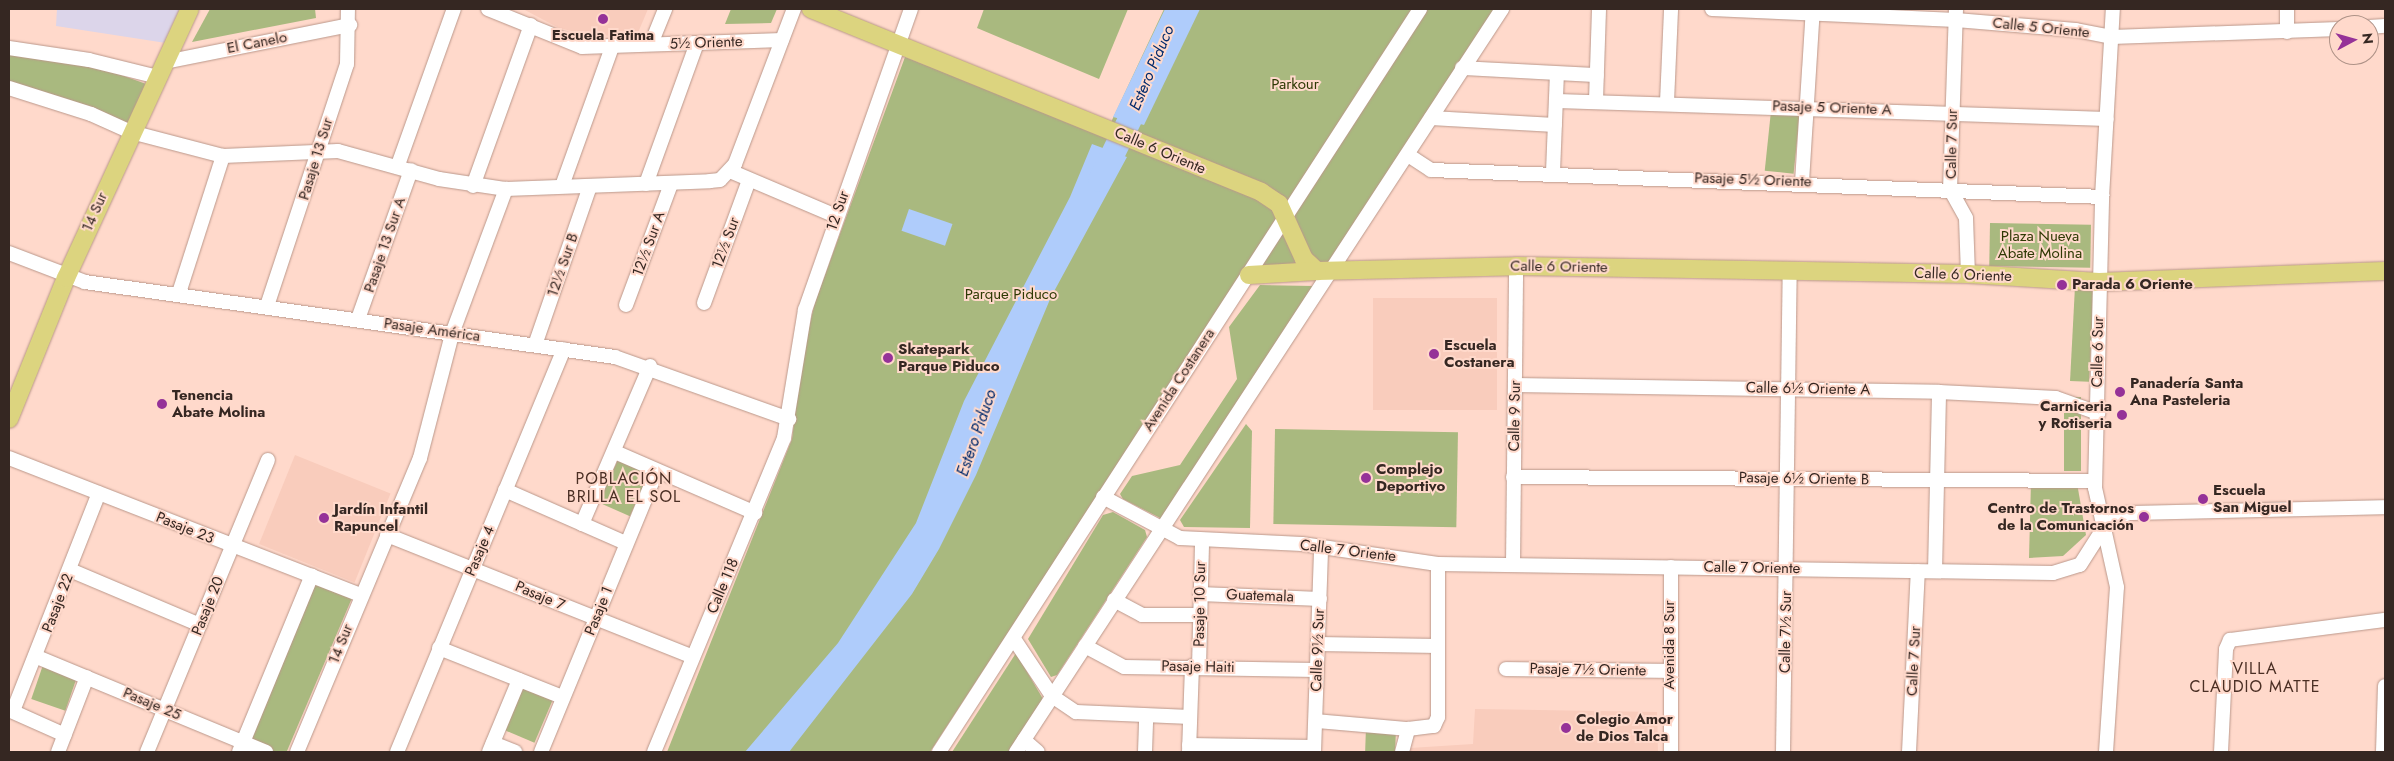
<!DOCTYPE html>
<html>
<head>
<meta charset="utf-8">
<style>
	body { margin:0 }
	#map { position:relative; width:2394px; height:761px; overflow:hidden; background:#ffd9cb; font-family:Jost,sans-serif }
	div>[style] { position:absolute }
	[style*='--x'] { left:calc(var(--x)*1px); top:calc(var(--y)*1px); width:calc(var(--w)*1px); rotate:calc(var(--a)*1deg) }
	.commercial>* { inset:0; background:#dcd5ea }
	.built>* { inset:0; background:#f9ccbc; transform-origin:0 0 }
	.green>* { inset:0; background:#a9b97f; transform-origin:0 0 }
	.water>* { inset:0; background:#afccfb; transform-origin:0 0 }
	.river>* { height:24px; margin:-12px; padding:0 12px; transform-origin:12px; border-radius:12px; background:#afccfb }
	.roads { filter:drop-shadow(0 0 1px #bb988b) drop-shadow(0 0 1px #bb988b) }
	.minor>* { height:14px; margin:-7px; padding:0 7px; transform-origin:7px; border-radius:7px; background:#fff }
	.major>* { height:18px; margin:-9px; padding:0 9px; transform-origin:9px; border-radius:9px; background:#dcd47f }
	.dots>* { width:14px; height:14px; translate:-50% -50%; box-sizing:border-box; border:2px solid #ffd9cb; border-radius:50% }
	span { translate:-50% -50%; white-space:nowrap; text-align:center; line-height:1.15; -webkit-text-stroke:4px #ffd9cb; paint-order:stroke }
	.street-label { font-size:15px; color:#352722 }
	.poi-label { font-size:15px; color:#352722; font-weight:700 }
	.left { translate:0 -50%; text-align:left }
	.right { translate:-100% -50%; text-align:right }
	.park-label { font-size:15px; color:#2e3904 }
	.water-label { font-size:16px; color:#022a6c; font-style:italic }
	.neighbourhood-label { font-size:16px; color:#4b2f24; letter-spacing:1px }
	.frame { position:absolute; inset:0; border:10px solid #352722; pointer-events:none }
	.north { position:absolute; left:2329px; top:15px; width:50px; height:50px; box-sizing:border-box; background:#ffd9cb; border:1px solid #ae9287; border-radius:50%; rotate:84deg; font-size:14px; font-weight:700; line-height:20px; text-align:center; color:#352722 }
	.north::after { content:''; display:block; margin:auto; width:18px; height:22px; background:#953298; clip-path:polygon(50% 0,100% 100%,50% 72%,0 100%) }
</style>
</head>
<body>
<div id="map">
	<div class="commercial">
		<i style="clip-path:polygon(57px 9px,182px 9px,166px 43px,56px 26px)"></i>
	</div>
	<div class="built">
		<i style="clip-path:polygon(523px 9px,648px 9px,637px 35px,593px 36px,559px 28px)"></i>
		<i style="left:1373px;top:298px;width:124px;height:112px"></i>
		<i style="left:295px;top:455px;width:103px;height:96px;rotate:22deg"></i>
		<i style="clip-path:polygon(1475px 709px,1657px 712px,1658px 752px,1410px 752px,1410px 748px,1473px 744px)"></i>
	</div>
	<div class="green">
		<i style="clip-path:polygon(210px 9px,315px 9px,316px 18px,192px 42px)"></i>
		<i style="clip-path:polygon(731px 9px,777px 9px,771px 23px,725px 24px)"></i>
		<i style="clip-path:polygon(984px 9px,1128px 9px,1099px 79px,977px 28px)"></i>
		<i style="clip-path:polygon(1164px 9px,1500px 9px,1333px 268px,1242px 274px,930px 752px,667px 752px,792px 439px,802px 357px,815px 302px,905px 57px,1105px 135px)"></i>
		<i style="clip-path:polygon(9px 53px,88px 63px,149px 85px,130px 125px,9px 85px)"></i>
		<i style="left:1771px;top:111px;width:29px;height:60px;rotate:6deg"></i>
		<i style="left:1990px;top:223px;width:101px;height:43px;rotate:1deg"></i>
		<i style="clip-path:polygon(1260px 285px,1313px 286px,1166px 521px,1123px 499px,1120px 494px,1132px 476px,1180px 465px,1237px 379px,1229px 327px)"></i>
		<i style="left:2094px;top:287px;width:95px;height:19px;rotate:93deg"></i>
		<i style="left:2064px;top:397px;width:17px;height:74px"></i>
		<i style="clip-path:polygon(1246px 424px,1252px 431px,1250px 528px,1184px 527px,1180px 520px)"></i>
		<i style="left:1275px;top:429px;width:183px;height:95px;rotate:1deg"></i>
		<i style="left:620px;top:455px;width:34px;height:52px;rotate:24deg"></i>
		<i style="clip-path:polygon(2031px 482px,2077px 483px,2086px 535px,2063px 556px,2029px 558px)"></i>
		<i style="clip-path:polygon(1113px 512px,1145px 530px,1147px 537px,1057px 675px,1051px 677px,1028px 639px,1103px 515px)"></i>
		<i style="left:317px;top:578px;width:40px;height:189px;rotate:23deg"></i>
		<i style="clip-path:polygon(1016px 653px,1043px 699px,1009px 752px,952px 752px)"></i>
		<i style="left:43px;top:665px;width:36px;height:36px;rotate:19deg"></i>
		<i style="left:524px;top:683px;width:33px;height:51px;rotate:23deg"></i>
		<i style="left:1366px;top:727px;width:30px;height:25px;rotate:2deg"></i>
	</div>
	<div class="water">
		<i style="clip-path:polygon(1165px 9px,1200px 9px,1144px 125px,1113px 117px)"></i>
		<i style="clip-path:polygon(1092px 144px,1127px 157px,1051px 297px,976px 475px,939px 549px,912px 594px,789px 752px,745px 752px,838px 643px,916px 523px,964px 401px,1070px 197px)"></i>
		<i style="left:909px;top:209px;width:46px;height:23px;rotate:19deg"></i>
	</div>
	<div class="river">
		<i style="--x:1100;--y:180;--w:97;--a:-63.7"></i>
	</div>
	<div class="roads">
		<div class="minor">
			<i style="--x:488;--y:9;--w:101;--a:22"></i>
			<i style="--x:582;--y:47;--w:200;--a:-2"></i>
			<i style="--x:1712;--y:9;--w:244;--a:2.6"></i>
			<i style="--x:1956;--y:20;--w:120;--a:4.8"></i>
			<i style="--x:2076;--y:30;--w:37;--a:11"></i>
			<i style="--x:2112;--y:37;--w:227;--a:-2"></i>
			<i style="--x:1956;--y:9;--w:180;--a:91.9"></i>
			<i style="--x:1950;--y:189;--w:33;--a:61"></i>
			<i style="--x:1966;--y:218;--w:56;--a:88"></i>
			<i style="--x:2287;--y:9;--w:23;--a:90"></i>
			<i style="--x:2369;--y:27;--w:16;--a:-4"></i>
			<i style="--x:651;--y:44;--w:38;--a:-68"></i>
			<i style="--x:9;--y:48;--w:81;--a:8.5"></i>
			<i style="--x:89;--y:60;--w:71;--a:13.8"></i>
			<i style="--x:165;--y:62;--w:189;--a:-11.3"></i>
			<i style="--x:1462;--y:68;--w:135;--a:3"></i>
			<i style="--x:9;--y:88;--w:86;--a:17.6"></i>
			<i style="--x:91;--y:114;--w:44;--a:24.2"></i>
			<i style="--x:131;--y:132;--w:95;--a:14.6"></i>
			<i style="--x:223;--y:156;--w:115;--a:-2.5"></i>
			<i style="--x:338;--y:151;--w:105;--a:15.5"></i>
			<i style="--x:439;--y:179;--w:68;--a:8.5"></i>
			<i style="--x:506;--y:189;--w:204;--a:-2.2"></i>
			<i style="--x:710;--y:181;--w:10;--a:-6"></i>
			<i style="--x:720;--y:180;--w:22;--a:-47"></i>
			<i style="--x:735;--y:164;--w:166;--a:-69.2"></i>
			<i style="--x:1596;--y:100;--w:91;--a:-88.1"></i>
			<i style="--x:1557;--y:101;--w:550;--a:1.87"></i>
			<i style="--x:1667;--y:102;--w:93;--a:-87.5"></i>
			<i style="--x:1431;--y:118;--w:124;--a:3.2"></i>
			<i style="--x:1408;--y:155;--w:27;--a:33"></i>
			<i style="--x:1431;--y:170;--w:672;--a:2.3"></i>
			<i style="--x:398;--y:165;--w:166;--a:-70.3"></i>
			<i style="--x:730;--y:171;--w:115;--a:23"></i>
			<i style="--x:1553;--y:172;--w:98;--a:-87.7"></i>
			<i style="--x:1802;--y:182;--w:173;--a:-86.4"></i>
			<i style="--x:646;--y:184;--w:150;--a:-70.1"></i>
			<i style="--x:473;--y:186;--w:171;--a:-70.2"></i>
			<i style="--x:562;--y:186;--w:148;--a:-70.2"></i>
			<i style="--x:9;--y:253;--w:81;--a:20.9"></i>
			<i style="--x:85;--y:282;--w:535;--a:8.05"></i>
			<i style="--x:615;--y:357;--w:185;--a:19.6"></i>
			<i style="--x:179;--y:293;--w:144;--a:-72.2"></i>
			<i style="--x:704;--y:303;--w:128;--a:-69.9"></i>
			<i style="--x:626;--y:305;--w:129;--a:-69.6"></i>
			<i style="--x:267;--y:306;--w:255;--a:-71.7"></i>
			<i style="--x:347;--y:64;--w:55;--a:-89"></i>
			<i style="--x:358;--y:319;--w:158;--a:-70.4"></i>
			<i style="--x:535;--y:345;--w:168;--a:-70.9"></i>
			<i style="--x:1515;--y:385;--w:424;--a:0.9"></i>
			<i style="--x:1939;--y:392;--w:117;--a:2.9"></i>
			<i style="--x:2056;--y:398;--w:45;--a:19.7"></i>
			<i style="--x:615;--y:452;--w:153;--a:23.5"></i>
			<i style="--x:9;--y:458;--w:378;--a:21.3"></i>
			<i style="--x:1513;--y:477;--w:582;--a:0.39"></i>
			<i style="--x:505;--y:490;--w:132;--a:23.7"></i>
			<i style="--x:1103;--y:497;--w:87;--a:28"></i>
			<i style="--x:1180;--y:538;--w:122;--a:2.8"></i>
			<i style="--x:1302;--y:544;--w:137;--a:8.4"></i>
			<i style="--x:1438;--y:564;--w:615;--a:0.84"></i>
			<i style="--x:2053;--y:573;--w:28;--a:-17"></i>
			<i style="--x:2080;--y:565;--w:52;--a:-57.5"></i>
			<i style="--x:2108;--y:521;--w:22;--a:-21"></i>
			<i style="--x:2129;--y:513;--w:256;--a:-1.3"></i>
			<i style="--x:582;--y:524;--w:172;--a:-66.7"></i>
			<i style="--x:387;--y:535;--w:329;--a:21.7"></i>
			<i style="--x:1513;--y:565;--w:299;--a:-89.4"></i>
			<i style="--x:1671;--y:567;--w:185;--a:90"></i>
			<i style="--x:70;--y:570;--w:141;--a:22.9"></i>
			<i style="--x:1935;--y:571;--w:179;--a:-88.7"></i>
			<i style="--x:1200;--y:594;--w:120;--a:2.4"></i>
			<i style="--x:1114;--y:600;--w:32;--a:28"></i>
			<i style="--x:1142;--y:615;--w:58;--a:0"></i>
			<i style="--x:1014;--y:639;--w:69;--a:56.3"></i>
			<i style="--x:1052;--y:696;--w:29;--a:34"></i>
			<i style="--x:1076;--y:712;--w:114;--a:2.5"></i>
			<i style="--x:1318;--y:644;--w:120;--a:1"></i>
			<i style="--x:1085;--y:646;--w:44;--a:28.3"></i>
			<i style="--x:1124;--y:667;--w:193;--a:0.9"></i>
			<i style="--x:439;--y:648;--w:132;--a:21.7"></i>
			<i style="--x:37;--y:657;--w:248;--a:22.5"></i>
			<i style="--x:1199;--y:667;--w:126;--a:-88.6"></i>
			<i style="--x:1506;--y:669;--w:164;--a:0.7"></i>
			<i style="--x:9;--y:710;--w:61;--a:24.1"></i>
			<i style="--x:13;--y:711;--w:234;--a:-68.5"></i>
			<i style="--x:1316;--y:721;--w:92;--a:5"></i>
			<i style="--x:1024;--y:740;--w:18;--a:41"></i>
			<i style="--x:493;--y:743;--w:24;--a:22"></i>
			<i style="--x:1189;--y:745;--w:125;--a:0.9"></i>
			<i style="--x:58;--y:752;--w:80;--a:-68.9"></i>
			<i style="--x:147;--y:752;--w:316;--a:-67.5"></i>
			<i style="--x:239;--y:752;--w:191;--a:-67.6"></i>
			<i style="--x:297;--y:752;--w:319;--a:-67.3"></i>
			<i style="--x:420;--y:458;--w:128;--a:-75.5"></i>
			<i style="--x:452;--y:334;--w:155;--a:-69.6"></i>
			<i style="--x:397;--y:752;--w:436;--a:-67.5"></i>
			<i style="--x:489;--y:752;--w:78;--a:-67.4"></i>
			<i style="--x:541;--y:752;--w:304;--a:-67.6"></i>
			<i style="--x:654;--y:752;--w:340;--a:-67.5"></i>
			<i style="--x:784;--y:438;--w:130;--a:-80.7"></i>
			<i style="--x:805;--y:310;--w:319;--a:-70.6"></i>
			<i style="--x:939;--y:752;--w:885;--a:-57.08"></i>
			<i style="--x:1016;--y:752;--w:888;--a:-56.81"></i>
			<i style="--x:1145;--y:752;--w:35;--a:-88"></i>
			<i style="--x:1189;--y:752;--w:86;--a:-88"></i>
			<i style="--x:1314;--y:752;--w:205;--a:-88"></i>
			<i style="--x:1402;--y:752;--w:24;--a:-75"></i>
			<i style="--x:1408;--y:729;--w:26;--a:-7"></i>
			<i style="--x:1434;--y:726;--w:10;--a:-66"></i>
			<i style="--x:1438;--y:717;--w:153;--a:-90"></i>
			<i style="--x:1783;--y:752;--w:481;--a:-89.2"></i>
			<i style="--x:1909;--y:752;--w:181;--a:-87.2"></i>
			<i style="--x:2106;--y:752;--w:165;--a:-86.2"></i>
			<i style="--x:2117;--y:587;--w:101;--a:-102.5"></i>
			<i style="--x:2095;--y:488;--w:291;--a:-88.6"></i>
			<i style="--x:2102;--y:197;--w:188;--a:-86.7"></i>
			<i style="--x:2221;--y:752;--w:103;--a:-87.2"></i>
			<i style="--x:2226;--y:649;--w:10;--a:-66"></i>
			<i style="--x:2230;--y:640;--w:156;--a:-7.4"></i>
			<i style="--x:2383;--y:752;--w:66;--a:-88.3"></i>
		</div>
		<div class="major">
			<i style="--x:811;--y:9;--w:486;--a:22.1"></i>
			<i style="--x:1261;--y:192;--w:22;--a:34"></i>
			<i style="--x:1279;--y:204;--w:60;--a:65.6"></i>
			<i style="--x:1304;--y:259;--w:18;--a:43"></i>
			<i style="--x:1317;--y:271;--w:199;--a:-1.4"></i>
			<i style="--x:1516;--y:266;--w:452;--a:1"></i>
			<i style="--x:1968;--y:274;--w:131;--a:3.5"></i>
			<i style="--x:2099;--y:282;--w:286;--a:-2.2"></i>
			<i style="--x:1249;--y:275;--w:68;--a:-3.4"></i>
			<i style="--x:9;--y:419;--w:152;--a:-68"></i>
			<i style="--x:66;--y:278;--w:296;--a:-65.3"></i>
		</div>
	</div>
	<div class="dots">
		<i style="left:603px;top:19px;background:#953298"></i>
		<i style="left:2062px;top:285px;background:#953298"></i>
		<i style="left:1434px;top:354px;background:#953298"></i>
		<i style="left:888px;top:358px;background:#953298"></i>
		<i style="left:2120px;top:392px;background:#953298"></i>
		<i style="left:162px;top:404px;background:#953298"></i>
		<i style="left:2122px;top:415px;background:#953298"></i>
		<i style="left:1366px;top:478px;background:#953298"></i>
		<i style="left:2203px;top:499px;background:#953298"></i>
		<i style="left:2144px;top:517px;background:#953298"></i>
		<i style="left:324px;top:518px;background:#953298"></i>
		<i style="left:1566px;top:728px;background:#953298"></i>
	</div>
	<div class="street-label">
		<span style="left:2041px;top:28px;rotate:6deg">Calle 5 Oriente</span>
		<span style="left:257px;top:43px;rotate:-11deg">El Canelo</span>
		<span style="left:706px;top:43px;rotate:-2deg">5½ Oriente</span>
		<span style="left:1832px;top:108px;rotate:2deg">Pasaje 5 Oriente A</span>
		<span style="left:1952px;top:144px;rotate:-89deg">Calle 7 Sur</span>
		<span style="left:1160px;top:151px;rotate:23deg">Calle 6 Oriente</span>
		<span style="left:316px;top:159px;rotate:-73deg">Pasaje 13 Sur</span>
		<span style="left:1753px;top:180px;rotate:2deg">Pasaje 5½ Oriente</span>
		<span style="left:838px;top:211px;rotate:-71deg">12 Sur</span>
		<span style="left:95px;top:212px;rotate:-66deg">14 Sur</span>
		<span style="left:726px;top:243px;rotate:-70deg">12½ Sur</span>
		<span style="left:649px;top:244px;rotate:-70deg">12½ Sur A</span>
		<span style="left:385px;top:245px;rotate:-71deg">Pasaje 13 Sur A</span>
		<span style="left:563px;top:265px;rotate:-71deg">12½ Sur B</span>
		<span style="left:1559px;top:267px;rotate:1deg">Calle 6 Oriente</span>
		<span style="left:1963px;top:275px;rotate:2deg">Calle 6 Oriente</span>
		<span style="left:432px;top:330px;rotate:8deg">Pasaje América</span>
		<span style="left:2098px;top:352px;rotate:-89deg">Calle 6 Sur</span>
		<span style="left:1179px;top:380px;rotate:-57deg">Avenida Costanera</span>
		<span style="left:1808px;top:389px;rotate:1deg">Calle 6½ Oriente A</span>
		<span style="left:1515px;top:416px;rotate:-89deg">Calle 9 Sur</span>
		<span style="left:1804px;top:479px;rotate:1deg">Pasaje 6½ Oriente B</span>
		<span style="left:185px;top:528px;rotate:22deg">Pasaje 23</span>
		<span style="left:480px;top:551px;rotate:-67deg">Pasaje 4</span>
		<span style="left:1348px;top:551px;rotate:7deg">Calle 7 Oriente</span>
		<span style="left:1752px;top:568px;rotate:1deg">Calle 7 Oriente</span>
		<span style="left:723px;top:586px;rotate:-67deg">Calle 118</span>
		<span style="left:540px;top:596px;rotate:23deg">Pasaje 7</span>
		<span style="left:1260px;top:596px;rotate:2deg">Guatemala</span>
		<span style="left:58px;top:603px;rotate:-69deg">Pasaje 22</span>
		<span style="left:1200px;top:604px;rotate:-89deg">Pasaje 10 Sur</span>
		<span style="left:208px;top:606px;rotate:-68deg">Pasaje 20</span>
		<span style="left:599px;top:611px;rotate:-68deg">Pasaje 1</span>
		<span style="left:1786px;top:632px;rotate:-89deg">Calle 7½ Sur</span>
		<span style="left:341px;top:644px;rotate:-68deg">14 Sur</span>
		<span style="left:1670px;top:645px;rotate:-90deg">Avenida 8 Sur</span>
		<span style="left:1318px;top:650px;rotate:-88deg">Calle 9½ Sur</span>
		<span style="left:1914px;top:661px;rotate:-87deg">Calle 7 Sur</span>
		<span style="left:1198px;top:667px;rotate:1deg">Pasaje Haiti</span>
		<span style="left:1588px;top:670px;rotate:1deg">Pasaje 7½ Oriente</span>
		<span style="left:152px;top:704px;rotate:23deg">Pasaje 25</span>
	</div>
	<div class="poi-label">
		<span style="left:603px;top:36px">Escuela Fatima</span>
		<span class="left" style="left:2072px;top:285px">Parada 6 Oriente</span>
		<span class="left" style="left:1444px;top:354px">Escuela<br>Costanera</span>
		<span class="left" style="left:898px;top:358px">Skatepark<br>Parque Piduco</span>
		<span class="left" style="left:2130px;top:392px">Panadería Santa<br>Ana Pasteleria</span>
		<span class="left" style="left:172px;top:404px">Tenencia<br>Abate Molina</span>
		<span class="right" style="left:2112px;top:415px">Carniceria<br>y Rotiseria</span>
		<span class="left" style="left:1376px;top:478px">Complejo<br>Deportivo</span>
		<span class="left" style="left:2213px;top:499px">Escuela<br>San Miguel</span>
		<span class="right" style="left:2134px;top:517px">Centro de Trastornos<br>de la Comunicación</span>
		<span class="left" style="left:334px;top:518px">Jardín Infantil<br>Rapuncel</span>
		<span class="left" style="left:1576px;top:728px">Colegio Amor<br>de Dios Talca</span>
	</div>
	<div class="park-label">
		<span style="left:1295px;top:85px">Parkour</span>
		<span style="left:2040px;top:245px">Plaza Nueva<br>Abate Molina</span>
		<span style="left:1011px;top:295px">Parque Piduco</span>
	</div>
	<div class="water-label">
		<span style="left:1152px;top:68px;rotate:-67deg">Estero Piduco</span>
		<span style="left:977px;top:433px;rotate:-71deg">Estero Piduco</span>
	</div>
	<div class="neighbourhood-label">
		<span style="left:624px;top:488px">POBLACIÓN<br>BRILLA EL SOL</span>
		<span style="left:2255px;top:678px">VILLA<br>CLAUDIO MATTE</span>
	</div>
	<div class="frame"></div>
	<div class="north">N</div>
</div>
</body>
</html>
